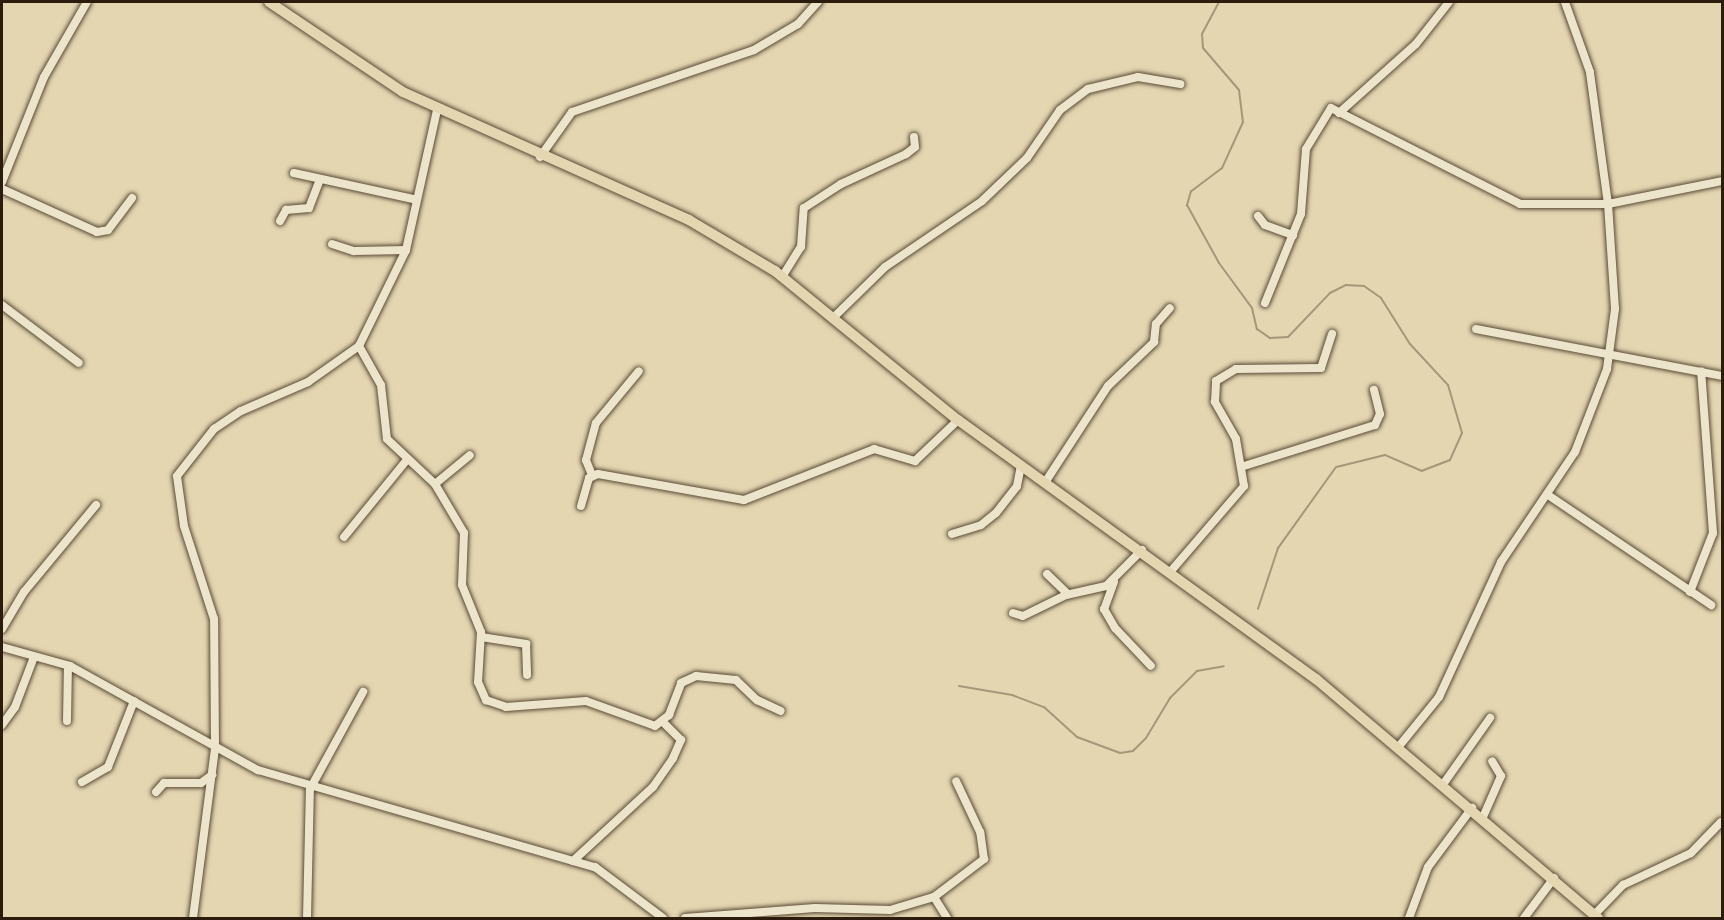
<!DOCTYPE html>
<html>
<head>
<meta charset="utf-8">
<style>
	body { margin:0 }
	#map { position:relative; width:1724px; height:920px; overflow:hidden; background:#e3d6b1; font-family:"Old Standard TT",serif }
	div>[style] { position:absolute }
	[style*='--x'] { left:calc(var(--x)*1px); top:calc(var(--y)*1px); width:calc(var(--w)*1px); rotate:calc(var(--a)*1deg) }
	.stream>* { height:2px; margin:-1px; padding:0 1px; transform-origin:1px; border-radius:1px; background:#a59779 }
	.roads { filter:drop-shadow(0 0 2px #5a4a36) drop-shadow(0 0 2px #5a4a36) }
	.minor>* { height:8px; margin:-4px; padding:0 4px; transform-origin:4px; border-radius:4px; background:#ede4cc }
	.major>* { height:10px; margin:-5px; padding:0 5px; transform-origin:5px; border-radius:5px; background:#e3d6b1 }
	span { translate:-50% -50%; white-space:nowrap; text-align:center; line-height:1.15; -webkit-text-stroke:4.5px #ede4cc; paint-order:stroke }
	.frame { position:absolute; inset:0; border:3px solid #2c1c0d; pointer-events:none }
</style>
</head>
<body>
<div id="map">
	<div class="stream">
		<i style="--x:1219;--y:2;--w:36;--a:118"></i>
		<i style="--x:1202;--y:34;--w:14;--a:86"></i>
		<i style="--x:1203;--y:48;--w:55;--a:49.4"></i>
		<i style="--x:1239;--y:90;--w:32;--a:83"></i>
		<i style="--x:1243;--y:122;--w:51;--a:114.5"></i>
		<i style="--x:1222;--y:168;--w:39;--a:143"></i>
		<i style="--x:1191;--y:191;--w:15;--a:106"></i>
		<i style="--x:1187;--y:205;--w:66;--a:61.1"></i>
		<i style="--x:1219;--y:263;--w:56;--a:53.7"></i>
		<i style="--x:1252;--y:308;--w:22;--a:77"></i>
		<i style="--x:1257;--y:329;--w:16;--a:35"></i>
		<i style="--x:1270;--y:338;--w:18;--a:-3"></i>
		<i style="--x:1288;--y:337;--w:61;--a:-46.3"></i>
		<i style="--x:1330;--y:293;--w:18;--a:-27"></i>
		<i style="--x:1346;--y:285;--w:18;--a:3"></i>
		<i style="--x:1364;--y:286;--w:21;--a:35"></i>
		<i style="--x:1381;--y:298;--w:54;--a:57.8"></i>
		<i style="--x:1410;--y:344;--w:56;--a:47.2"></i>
		<i style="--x:1448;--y:385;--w:50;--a:73.7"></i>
		<i style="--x:1462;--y:433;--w:30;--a:114"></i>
		<i style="--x:1450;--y:460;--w:30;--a:159"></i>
		<i style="--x:1422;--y:471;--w:40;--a:-156.6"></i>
		<i style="--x:1385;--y:455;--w:50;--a:166.2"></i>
		<i style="--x:1336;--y:467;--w:100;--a:125.6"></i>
		<i style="--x:1278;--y:548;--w:64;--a:108.2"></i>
		<i style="--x:959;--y:686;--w:54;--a:9.6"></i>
		<i style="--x:1012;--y:695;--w:34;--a:21"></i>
		<i style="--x:1044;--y:707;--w:45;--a:42.3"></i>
		<i style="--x:1077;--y:737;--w:46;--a:20.4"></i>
		<i style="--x:1120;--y:753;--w:13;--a:-9"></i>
		<i style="--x:1133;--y:751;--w:18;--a:-45"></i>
		<i style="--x:1146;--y:738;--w:47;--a:-59"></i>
		<i style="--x:1170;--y:698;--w:38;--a:-45"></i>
		<i style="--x:1197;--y:671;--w:27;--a:-10"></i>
	</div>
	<div class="roads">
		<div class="minor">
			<i style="--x:1339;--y:113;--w:103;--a:-41.9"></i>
			<i style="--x:1416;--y:44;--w:53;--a:-51.8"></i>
			<i style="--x:540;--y:157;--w:55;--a:-54.6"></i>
			<i style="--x:572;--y:112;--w:192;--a:-18.8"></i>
			<i style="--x:754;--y:50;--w:51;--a:-30.6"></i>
			<i style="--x:798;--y:24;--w:30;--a:-48"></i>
			<i style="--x:294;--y:173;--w:122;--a:12.3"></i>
			<i style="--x:2;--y:182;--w:113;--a:-68.2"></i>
			<i style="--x:44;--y:77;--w:86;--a:-60.2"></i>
			<i style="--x:2;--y:189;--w:104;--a:24.4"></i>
			<i style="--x:97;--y:232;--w:11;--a:-10"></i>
			<i style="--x:108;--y:230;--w:40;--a:-53"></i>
			<i style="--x:1258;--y:216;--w:11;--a:52"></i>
			<i style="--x:1265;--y:225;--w:30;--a:20"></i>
			<i style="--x:280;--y:221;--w:13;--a:-61"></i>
			<i style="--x:286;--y:210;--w:23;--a:-5"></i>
			<i style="--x:309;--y:208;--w:30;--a:-69"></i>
			<i style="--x:332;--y:244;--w:23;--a:18"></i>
			<i style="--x:354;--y:251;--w:52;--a:-1.1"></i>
			<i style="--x:782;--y:277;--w:36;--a:-58"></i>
			<i style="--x:801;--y:247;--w:39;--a:-86"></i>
			<i style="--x:804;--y:208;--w:44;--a:-33"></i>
			<i style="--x:841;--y:184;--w:72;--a:-24.8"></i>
			<i style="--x:906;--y:154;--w:11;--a:-38"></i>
			<i style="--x:915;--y:147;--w:10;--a:-96"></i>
			<i style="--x:1265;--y:303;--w:96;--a:-68"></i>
			<i style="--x:1301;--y:214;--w:65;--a:-85.6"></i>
			<i style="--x:1306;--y:149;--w:48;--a:-58.6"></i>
			<i style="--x:1331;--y:108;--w:212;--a:26.9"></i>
			<i style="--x:1520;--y:204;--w:88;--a:0"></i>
			<i style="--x:1608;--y:204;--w:116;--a:-11.4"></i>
			<i style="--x:2;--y:305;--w:96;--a:37"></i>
			<i style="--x:833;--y:318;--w:73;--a:-44.4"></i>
			<i style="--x:885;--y:267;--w:117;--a:-34.2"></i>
			<i style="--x:982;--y:201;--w:62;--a:-43.7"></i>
			<i style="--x:1027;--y:158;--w:58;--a:-55.5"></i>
			<i style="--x:1060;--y:110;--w:35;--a:-37"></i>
			<i style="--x:1088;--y:89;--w:51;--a:-13.5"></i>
			<i style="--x:1138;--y:77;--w:43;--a:9.5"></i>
			<i style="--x:1476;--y:329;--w:250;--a:10.8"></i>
			<i style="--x:359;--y:346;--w:45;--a:60.6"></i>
			<i style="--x:381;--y:385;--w:54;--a:83.7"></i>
			<i style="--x:387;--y:439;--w:66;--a:43.2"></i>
			<i style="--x:435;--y:484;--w:57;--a:59.4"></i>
			<i style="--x:464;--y:533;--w:52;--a:92.2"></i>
			<i style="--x:462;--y:585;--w:51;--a:68"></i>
			<i style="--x:481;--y:632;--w:50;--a:93.4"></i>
			<i style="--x:478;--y:682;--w:20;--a:66"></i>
			<i style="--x:486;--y:700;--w:21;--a:19"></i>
			<i style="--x:506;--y:707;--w:80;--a:-4.3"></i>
			<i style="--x:586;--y:701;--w:73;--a:19.9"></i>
			<i style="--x:655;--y:726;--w:18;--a:-38"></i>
			<i style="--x:669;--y:715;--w:34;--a:-69"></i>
			<i style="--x:681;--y:683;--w:17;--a:-25"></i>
			<i style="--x:696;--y:676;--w:40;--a:5.7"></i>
			<i style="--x:736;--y:680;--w:29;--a:44"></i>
			<i style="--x:757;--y:700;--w:26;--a:25"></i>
			<i style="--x:1244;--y:466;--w:137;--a:-17.4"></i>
			<i style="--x:1375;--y:425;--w:12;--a:-66"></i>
			<i style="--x:1380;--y:414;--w:25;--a:-104"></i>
			<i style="--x:592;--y:475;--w:16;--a:-112"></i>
			<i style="--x:586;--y:460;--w:38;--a:-75"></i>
			<i style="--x:596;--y:423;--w:67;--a:-50.4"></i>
			<i style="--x:1046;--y:481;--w:113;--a:-56.9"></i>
			<i style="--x:1108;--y:386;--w:64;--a:-43.7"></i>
			<i style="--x:1154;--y:342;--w:18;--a:-84"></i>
			<i style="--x:1156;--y:324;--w:21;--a:-49"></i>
			<i style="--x:435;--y:484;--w:45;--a:-39.6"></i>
			<i style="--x:1548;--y:495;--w:197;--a:34"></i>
			<i style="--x:581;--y:506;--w:29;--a:-74"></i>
			<i style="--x:589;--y:478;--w:10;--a:-24"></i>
			<i style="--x:598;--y:474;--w:148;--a:10.1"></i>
			<i style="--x:744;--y:500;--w:140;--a:-21.4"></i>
			<i style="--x:874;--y:449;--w:43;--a:16.3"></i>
			<i style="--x:915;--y:461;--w:59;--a:-43.6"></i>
			<i style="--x:952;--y:534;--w:30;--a:-17"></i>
			<i style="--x:981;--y:525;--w:19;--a:-39"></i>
			<i style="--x:996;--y:513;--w:34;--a:-52"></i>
			<i style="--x:1017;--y:486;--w:21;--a:-79"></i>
			<i style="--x:344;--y:537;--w:98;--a:-50.8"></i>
			<i style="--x:1171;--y:571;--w:112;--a:-49.3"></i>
			<i style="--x:1244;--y:486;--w:48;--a:-99.7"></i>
			<i style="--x:1236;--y:439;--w:43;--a:-119.6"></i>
			<i style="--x:1215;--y:402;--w:21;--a:-87"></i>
			<i style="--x:1216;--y:381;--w:23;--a:-31"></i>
			<i style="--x:1236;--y:369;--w:85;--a:-0.7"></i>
			<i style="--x:1321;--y:368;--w:36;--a:-72"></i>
			<i style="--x:1047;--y:574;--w:29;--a:44"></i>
			<i style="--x:1114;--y:582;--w:29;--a:110"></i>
			<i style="--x:1104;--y:609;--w:22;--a:60"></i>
			<i style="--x:1115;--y:628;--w:52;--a:46.5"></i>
			<i style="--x:1690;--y:592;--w:63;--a:-68.7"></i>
			<i style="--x:1713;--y:533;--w:162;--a:-94.2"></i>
			<i style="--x:1013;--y:613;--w:10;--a:17"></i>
			<i style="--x:1023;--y:616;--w:48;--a:-26"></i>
			<i style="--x:1066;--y:595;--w:41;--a:-12.7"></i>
			<i style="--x:1106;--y:586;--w:51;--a:-45"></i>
			<i style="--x:2;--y:629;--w:43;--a:-59.3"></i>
			<i style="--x:24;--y:592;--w:113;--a:-50.4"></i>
			<i style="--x:481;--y:637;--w:46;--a:8.8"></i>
			<i style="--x:526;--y:644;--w:31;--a:88"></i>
			<i style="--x:2;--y:647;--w:71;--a:15.6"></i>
			<i style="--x:70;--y:666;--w:215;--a:29"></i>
			<i style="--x:258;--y:770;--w:351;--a:16.1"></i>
			<i style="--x:595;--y:867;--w:85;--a:36.9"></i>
			<i style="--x:67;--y:721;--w:55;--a:-89"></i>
			<i style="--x:2;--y:725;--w:22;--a:-54"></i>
			<i style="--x:15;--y:707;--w:53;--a:-69.2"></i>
			<i style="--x:1400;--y:745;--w:62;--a:-50.9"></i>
			<i style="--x:1439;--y:697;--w:149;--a:-65.3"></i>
			<i style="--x:1501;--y:562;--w:133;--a:-56.1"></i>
			<i style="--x:1575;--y:452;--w:89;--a:-68.9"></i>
			<i style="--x:1607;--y:369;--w:61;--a:-82.4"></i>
			<i style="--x:1615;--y:309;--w:105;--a:-93.8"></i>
			<i style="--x:1608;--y:204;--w:133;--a:-97.8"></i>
			<i style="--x:1590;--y:72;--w:74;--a:-109.7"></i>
			<i style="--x:82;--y:782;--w:30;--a:-30"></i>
			<i style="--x:108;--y:767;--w:71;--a:-68.5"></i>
			<i style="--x:1444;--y:783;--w:80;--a:-54.7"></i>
			<i style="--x:156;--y:792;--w:12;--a:-48"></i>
			<i style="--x:164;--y:783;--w:37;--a:0"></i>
			<i style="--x:201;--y:783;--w:14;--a:-36"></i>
			<i style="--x:1483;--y:817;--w:45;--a:-66.3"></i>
			<i style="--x:1501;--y:776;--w:17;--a:-121"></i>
			<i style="--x:573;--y:861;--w:109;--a:-42.8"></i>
			<i style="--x:653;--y:787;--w:35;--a:-55"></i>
			<i style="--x:673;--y:758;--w:20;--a:-66"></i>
			<i style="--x:681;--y:740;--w:25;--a:-135"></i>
			<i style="--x:934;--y:897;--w:25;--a:58"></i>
			<i style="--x:1594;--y:915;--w:42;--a:-46"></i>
			<i style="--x:1623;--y:885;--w:75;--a:-25.2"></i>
			<i style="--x:1691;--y:853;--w:43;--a:-45.9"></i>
			<i style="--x:193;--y:918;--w:171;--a:-82.6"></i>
			<i style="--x:215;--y:748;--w:129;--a:-90.4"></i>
			<i style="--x:214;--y:619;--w:98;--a:-107.9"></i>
			<i style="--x:184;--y:526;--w:50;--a:-98"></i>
			<i style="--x:177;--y:476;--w:60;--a:-51.8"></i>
			<i style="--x:214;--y:429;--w:32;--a:-34"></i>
			<i style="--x:241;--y:411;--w:73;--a:-23.4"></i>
			<i style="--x:308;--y:382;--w:62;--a:-35.2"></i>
			<i style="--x:359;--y:346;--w:107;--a:-63.9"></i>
			<i style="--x:406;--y:250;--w:143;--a:-77.5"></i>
			<i style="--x:307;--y:918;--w:129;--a:-88.7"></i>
			<i style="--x:310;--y:789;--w:111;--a:-61.3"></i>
			<i style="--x:685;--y:918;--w:130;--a:-4.4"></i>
			<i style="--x:815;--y:908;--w:75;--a:1.5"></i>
			<i style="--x:890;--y:910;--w:46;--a:-16.5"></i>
			<i style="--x:934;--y:897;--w:63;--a:-37.2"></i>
			<i style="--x:984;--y:859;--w:27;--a:-98"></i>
			<i style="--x:980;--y:832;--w:56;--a:-115.2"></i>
			<i style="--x:1409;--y:918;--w:54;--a:-69.6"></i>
			<i style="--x:1428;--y:867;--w:74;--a:-53.3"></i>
			<i style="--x:1524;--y:918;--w:50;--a:-53.1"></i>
		</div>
		<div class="major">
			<i style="--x:269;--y:2;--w:161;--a:33.9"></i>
			<i style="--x:403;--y:92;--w:313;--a:24.1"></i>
			<i style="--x:689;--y:220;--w:100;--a:30.7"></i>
			<i style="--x:775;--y:271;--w:236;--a:39.2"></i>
			<i style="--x:958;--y:420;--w:442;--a:35.9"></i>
			<i style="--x:1316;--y:679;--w:370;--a:40.3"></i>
		</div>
	</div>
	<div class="frame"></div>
</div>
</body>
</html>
